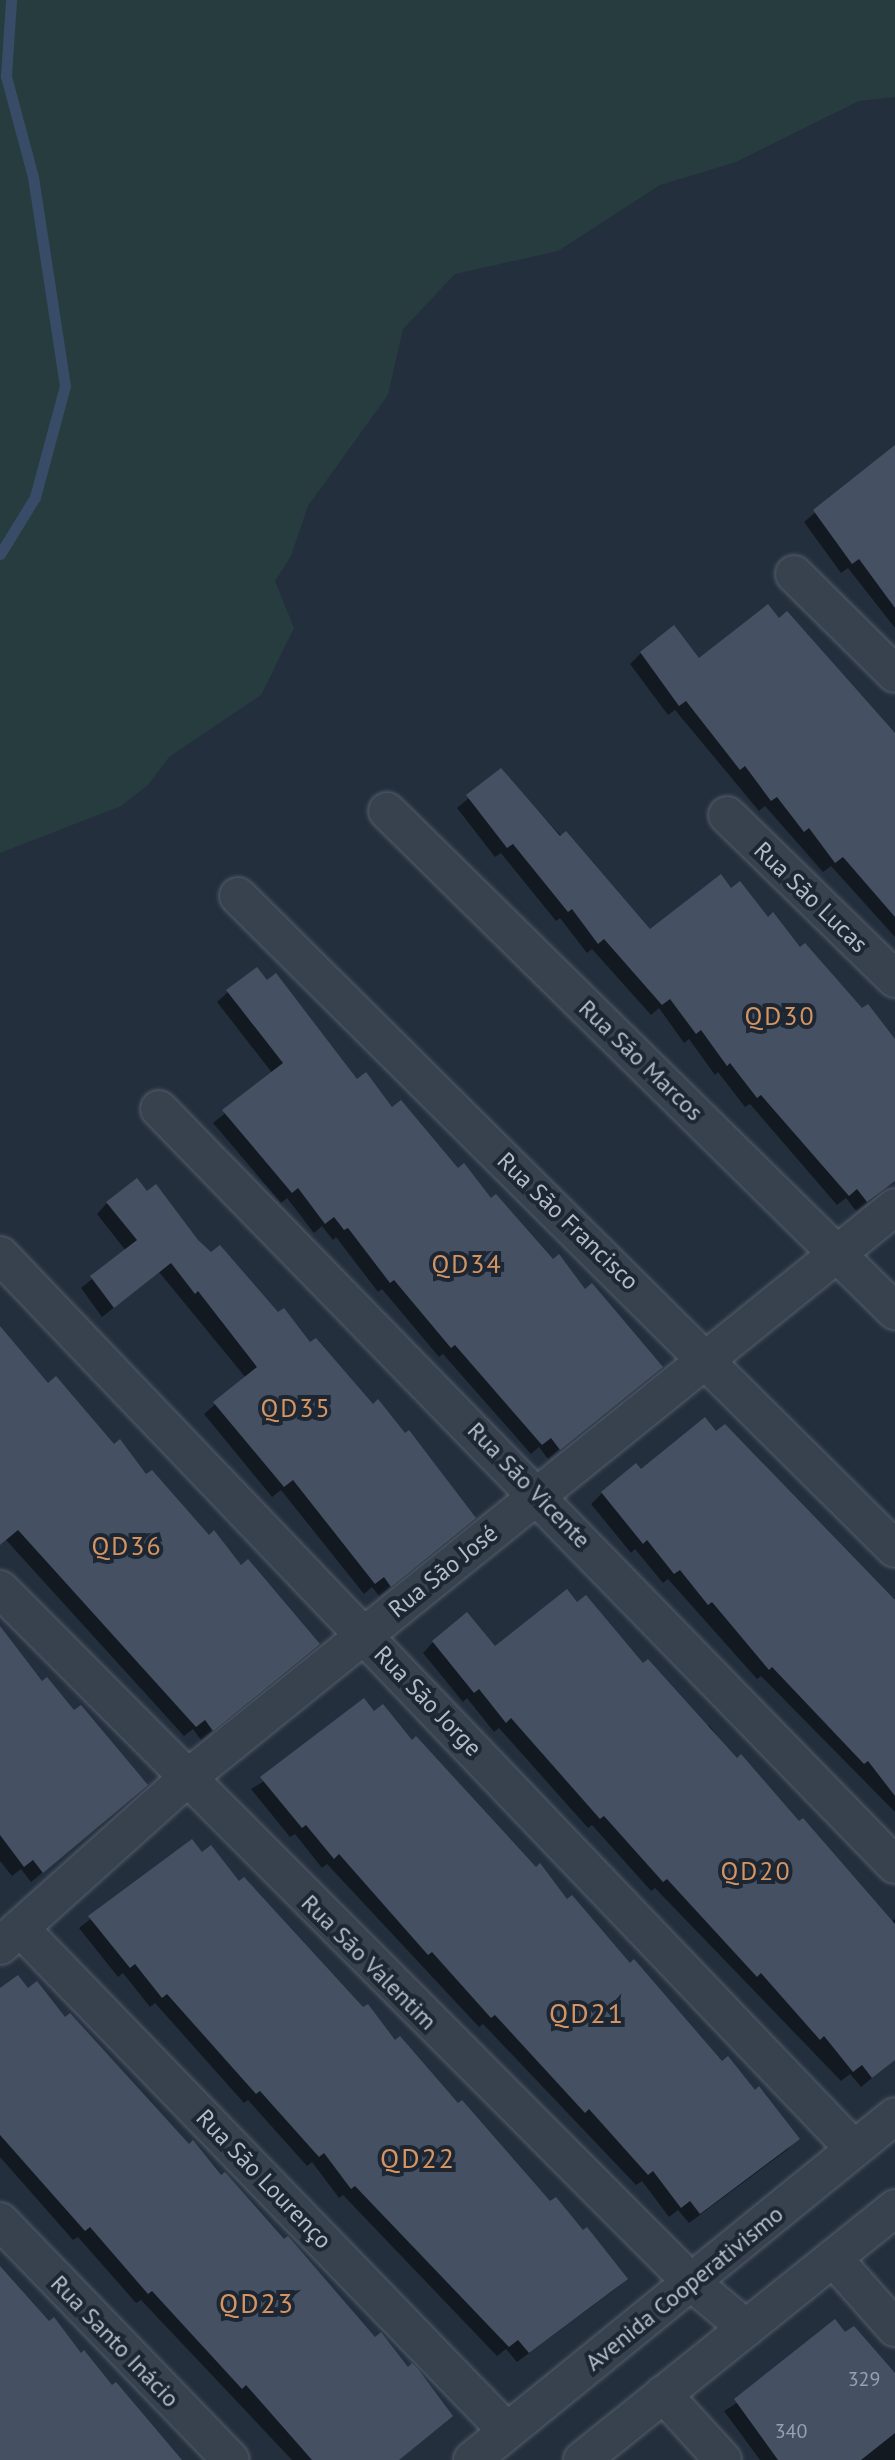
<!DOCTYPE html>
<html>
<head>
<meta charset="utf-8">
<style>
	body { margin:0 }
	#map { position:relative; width:895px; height:2460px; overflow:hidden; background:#242f3e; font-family:"PT Sans",sans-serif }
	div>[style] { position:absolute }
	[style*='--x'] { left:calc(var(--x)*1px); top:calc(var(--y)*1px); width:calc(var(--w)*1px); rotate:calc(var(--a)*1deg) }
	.green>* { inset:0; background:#263c3f }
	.shadow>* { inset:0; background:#0007 }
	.stream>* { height:11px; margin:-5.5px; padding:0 5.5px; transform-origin:5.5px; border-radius:5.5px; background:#394c67 }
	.building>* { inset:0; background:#455162 }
	.roads { filter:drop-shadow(0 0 2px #565f6c) drop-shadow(0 0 2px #565f6c) }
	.minor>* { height:36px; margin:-18px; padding:0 18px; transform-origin:18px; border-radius:18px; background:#38414e }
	span { translate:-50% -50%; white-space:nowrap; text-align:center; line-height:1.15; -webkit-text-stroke:8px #1d2633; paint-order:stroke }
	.number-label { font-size:20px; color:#98a1af }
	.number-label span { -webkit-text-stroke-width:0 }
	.street-label { font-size:24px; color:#b4bcc9 }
	.neighbourhood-label { font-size:26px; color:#d59563; letter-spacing:2px }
	.quarter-label { font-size:28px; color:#d59563; letter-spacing:2px }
</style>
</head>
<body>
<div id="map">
	<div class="green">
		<i style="clip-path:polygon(0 0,895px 0,895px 97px,859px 101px,736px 162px,660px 185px,558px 251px,455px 274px,403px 329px,388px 395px,308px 506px,291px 556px,275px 581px,294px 628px,261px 695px,169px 757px,148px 785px,121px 806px,0 853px)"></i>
	</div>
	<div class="shadow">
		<i style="clip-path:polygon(895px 446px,895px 628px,848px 568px,841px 573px,804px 522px)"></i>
		<i style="clip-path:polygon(641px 653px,699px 661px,895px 738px,895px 937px,831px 866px,823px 872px,765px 806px,759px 811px,675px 710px,668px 715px,630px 664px)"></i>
		<i style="clip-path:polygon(501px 771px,650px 932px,731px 891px,895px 1040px,895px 1181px,856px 1211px,846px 1198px,837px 1205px,750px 1104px,745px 1107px,718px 1072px,715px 1075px,689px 1039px,684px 1043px,659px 1008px,651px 1015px,592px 949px,587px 953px,560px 918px,556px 921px,501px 853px,495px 857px,457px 808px)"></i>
		<i style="clip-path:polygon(228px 992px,392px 1110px,660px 1367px,548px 1459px,539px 1447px,531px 1454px,443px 1354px,439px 1357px,382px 1289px,378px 1292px,336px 1237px,333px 1240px,322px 1226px,314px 1233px,287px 1198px,281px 1203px,213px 1123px,273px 1074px,217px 1002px)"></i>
		<i style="clip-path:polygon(107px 1203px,197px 1241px,462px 1529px,379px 1596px,372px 1587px,364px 1594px,281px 1490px,272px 1497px,204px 1414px,246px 1378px,159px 1272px,102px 1317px,81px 1288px,126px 1251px,97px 1214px)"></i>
		<i style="clip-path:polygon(0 1331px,48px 1385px,146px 1477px,306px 1655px,201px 1740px,193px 1729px,184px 1736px,6px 1540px,0 1545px)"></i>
		<i style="clip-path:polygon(716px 1433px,895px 1601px,895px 1812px,761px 1676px,757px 1679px,668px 1579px,663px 1583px,635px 1549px,631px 1553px,591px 1504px,602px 1493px)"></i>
		<i style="clip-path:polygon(577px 1605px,706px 1728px,709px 1725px,736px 1761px,891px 1922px,895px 1919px,895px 2059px,861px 2087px,850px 2074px,841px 2081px,655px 1888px,651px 1891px,592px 1825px,588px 1828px,499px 1728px,494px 1732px,467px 1698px,463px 1702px,423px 1653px,433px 1642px,495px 1648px)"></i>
		<i style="clip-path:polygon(0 1639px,74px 1713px,135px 1795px,31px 1882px,21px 1869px,12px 1876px,0 1861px)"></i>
		<i style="clip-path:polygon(374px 1714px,412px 1743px,797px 2139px,787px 2150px,689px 2223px,678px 2210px,669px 2217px,642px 2181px,636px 2185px,483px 2024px,479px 2027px,327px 1864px,322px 1868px,295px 1834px,290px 1837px,251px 1789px)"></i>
		<i style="clip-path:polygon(191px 1841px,625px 2279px,614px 2290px,517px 2362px,506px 2349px,497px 2356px,343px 2195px,339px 2198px,312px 2162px,307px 2166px,248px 2100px,244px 2103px,155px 2003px,150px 2007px,123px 1973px,118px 1977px,79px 1928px)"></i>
		<i style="clip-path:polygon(0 1991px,397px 2460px,292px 2460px,141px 2300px,136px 2303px,78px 2237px,73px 2240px,0 2157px)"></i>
		<i style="clip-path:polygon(844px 2335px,895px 2374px,895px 2460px,760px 2460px,724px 2411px)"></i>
	</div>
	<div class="stream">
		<i style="--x:0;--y:554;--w:67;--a:-58.4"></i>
		<i style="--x:35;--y:497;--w:115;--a:-74.9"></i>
		<i style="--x:65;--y:386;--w:211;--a:-98.7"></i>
		<i style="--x:33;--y:177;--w:105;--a:-105"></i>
		<i style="--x:6;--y:76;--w:76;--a:-86.2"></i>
	</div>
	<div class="building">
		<i style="clip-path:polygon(895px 445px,895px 608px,859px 559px,852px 564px,813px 510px)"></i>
		<i style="clip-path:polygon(768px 604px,779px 618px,787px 611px,895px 733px,895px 917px,843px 857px,835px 863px,809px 828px,804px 832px,777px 797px,771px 801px,745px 766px,740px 770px,686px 701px,679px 706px,640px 652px,674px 625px,699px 658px)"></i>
		<i style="clip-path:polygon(501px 768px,560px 836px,566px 831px,650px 929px,721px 874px,731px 888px,740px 881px,768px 917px,773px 912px,800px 947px,805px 943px,862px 1008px,868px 1004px,895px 1039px,895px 1181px,867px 1202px,857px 1189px,849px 1196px,761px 1095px,757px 1098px,730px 1063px,727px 1066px,701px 1030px,696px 1034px,670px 999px,662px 1005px,604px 939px,598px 944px,572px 909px,568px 912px,513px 844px,507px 848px,466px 795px)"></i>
		<i style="clip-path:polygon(257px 967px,267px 980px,276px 973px,357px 1079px,366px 1072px,392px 1107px,401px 1100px,458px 1168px,464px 1163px,491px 1198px,496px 1194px,553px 1259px,559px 1254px,585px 1289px,592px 1283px,663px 1367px,560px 1450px,551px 1438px,542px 1445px,455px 1345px,451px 1348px,394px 1280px,390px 1283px,348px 1228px,344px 1230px,334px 1217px,325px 1224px,298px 1188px,292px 1193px,222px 1110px,283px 1063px,226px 990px)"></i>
		<i style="clip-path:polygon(137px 1178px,147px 1191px,156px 1184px,198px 1240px,211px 1252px,220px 1245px,278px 1312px,284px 1308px,310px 1342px,316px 1338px,373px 1404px,378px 1399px,405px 1433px,409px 1430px,476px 1518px,391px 1587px,384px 1577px,375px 1584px,293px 1480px,284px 1487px,213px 1402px,257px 1367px,198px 1291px,195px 1294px,171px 1263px,114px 1308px,90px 1276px,137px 1240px,106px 1202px)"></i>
		<i style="clip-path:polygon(0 1326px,48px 1383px,56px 1376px,114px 1444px,120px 1439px,146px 1474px,152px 1470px,209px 1535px,214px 1530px,241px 1565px,248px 1559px,320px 1644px,213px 1731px,205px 1720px,196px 1727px,18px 1530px,0 1545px)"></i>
		<i style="clip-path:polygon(705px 1417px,716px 1431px,725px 1424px,895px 1600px,895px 1796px,868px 1761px,864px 1764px,772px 1667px,769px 1670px,712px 1602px,708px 1605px,680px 1570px,674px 1574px,647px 1540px,643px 1544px,601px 1492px,636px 1463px,641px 1469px)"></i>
		<i style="clip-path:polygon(567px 1589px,577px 1602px,586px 1595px,643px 1663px,648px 1659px,737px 1758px,741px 1754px,799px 1821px,803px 1818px,895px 1924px,895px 2060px,872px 2078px,862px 2065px,853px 2072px,824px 2036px,820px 2040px,761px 1973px,757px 1977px,667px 1879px,663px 1882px,604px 1816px,600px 1819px,511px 1718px,506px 1723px,479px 1689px,474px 1693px,432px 1641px,467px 1612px,495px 1646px)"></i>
		<i style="clip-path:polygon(0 1626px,42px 1681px,47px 1677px,74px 1710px,81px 1705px,148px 1785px,43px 1873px,33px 1860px,24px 1867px,0 1835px)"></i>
		<i style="clip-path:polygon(364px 1698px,374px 1711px,383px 1704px,412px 1740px,416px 1736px,536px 1867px,540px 1863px,567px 1899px,572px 1895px,630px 1963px,634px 1959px,722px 2061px,728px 2056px,755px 2090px,759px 2086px,800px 2139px,700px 2214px,690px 2201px,681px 2208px,653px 2171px,648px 2175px,589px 2109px,585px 2113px,495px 2015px,491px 2018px,432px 1952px,428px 1955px,339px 1854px,334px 1859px,306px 1825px,302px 1828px,260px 1777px)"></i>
		<i style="clip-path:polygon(192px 1839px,202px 1852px,211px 1845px,239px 1881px,244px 1877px,363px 2007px,368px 2004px,395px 2040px,400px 2036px,458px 2103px,462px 2100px,550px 2201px,556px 2197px,583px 2230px,587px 2227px,628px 2279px,529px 2353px,518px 2340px,509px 2347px,355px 2186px,351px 2189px,324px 2153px,319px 2157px,260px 2091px,256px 2094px,167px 1994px,162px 1998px,135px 1964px,130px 1968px,88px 1916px)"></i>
		<i style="clip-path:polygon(18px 1975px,28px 1988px,37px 1981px,65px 2017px,70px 2013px,189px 2144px,193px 2140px,221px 2175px,225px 2172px,284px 2239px,288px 2236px,375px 2337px,381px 2332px,408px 2367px,412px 2363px,418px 2369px,453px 2416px,399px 2460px,312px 2460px,246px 2385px,242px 2389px,152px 2291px,148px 2294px,90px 2227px,85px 2231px,0 2135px,0 1988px)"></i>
		<i style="clip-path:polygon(0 2266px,49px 2321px,54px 2317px,81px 2353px,84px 2350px,112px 2385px,116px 2382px,182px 2460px,0 2460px)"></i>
		<i style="clip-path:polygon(835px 2319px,845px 2332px,854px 2326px,895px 2373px,895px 2433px,861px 2460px,778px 2460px,734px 2399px)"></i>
	</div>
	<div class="roads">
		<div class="minor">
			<i style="--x:794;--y:574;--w:142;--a:44.7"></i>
			<i style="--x:387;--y:811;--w:713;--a:44.55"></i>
			<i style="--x:727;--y:815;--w:235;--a:44.3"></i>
			<i style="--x:238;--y:896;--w:926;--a:44.83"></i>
			<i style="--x:159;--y:1109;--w:1055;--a:45.77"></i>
			<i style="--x:0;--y:1255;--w:1236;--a:46.31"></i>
			<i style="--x:0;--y:1589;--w:979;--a:45.08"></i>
			<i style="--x:691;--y:2282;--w:72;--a:39.9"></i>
			<i style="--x:20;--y:1928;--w:700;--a:45.93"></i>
			<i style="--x:0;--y:1946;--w:249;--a:-41.9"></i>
			<i style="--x:185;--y:1780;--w:912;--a:-38.9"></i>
			<i style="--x:0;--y:2221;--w:332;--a:46"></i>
			<i style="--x:833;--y:2258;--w:94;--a:48.5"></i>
			<i style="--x:663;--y:2394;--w:89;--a:47.7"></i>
			<i style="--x:472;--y:2460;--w:545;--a:-39.12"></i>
			<i style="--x:582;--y:2460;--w:402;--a:-38.8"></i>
		</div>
	</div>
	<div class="number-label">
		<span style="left:864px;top:2379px">329</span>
		<span style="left:791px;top:2431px">340</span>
	</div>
	<div class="street-label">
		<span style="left:811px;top:897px;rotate:44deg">Rua São Lucas</span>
		<span style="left:641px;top:1060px;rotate:44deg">Rua São Marcos</span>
		<span style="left:568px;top:1221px;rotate:44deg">Rua São Francisco</span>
		<span style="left:529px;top:1485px;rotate:46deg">Rua São Vicente</span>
		<span style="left:443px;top:1571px;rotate:-39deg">Rua São José</span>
		<span style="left:428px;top:1701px;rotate:46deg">Rua São Jorge</span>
		<span style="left:369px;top:1962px;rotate:45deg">Rua São Valentim</span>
		<span style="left:264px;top:2179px;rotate:46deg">Rua São Lourenço</span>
		<span style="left:684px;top:2288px;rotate:-39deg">Avenida Cooperativismo</span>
		<span style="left:115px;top:2341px;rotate:46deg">Rua Santo Inácio</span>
	</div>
	<div class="neighbourhood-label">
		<span style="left:780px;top:1016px">QD30</span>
		<span style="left:467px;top:1264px">QD34</span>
		<span style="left:296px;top:1408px">QD35</span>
		<span style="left:127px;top:1546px">QD36</span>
		<span style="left:756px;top:1871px">QD20</span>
	</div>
	<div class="quarter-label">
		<span style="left:587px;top:2013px">QD21</span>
		<span style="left:418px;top:2158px">QD22</span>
		<span style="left:257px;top:2303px">QD23</span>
	</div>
</div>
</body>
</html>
